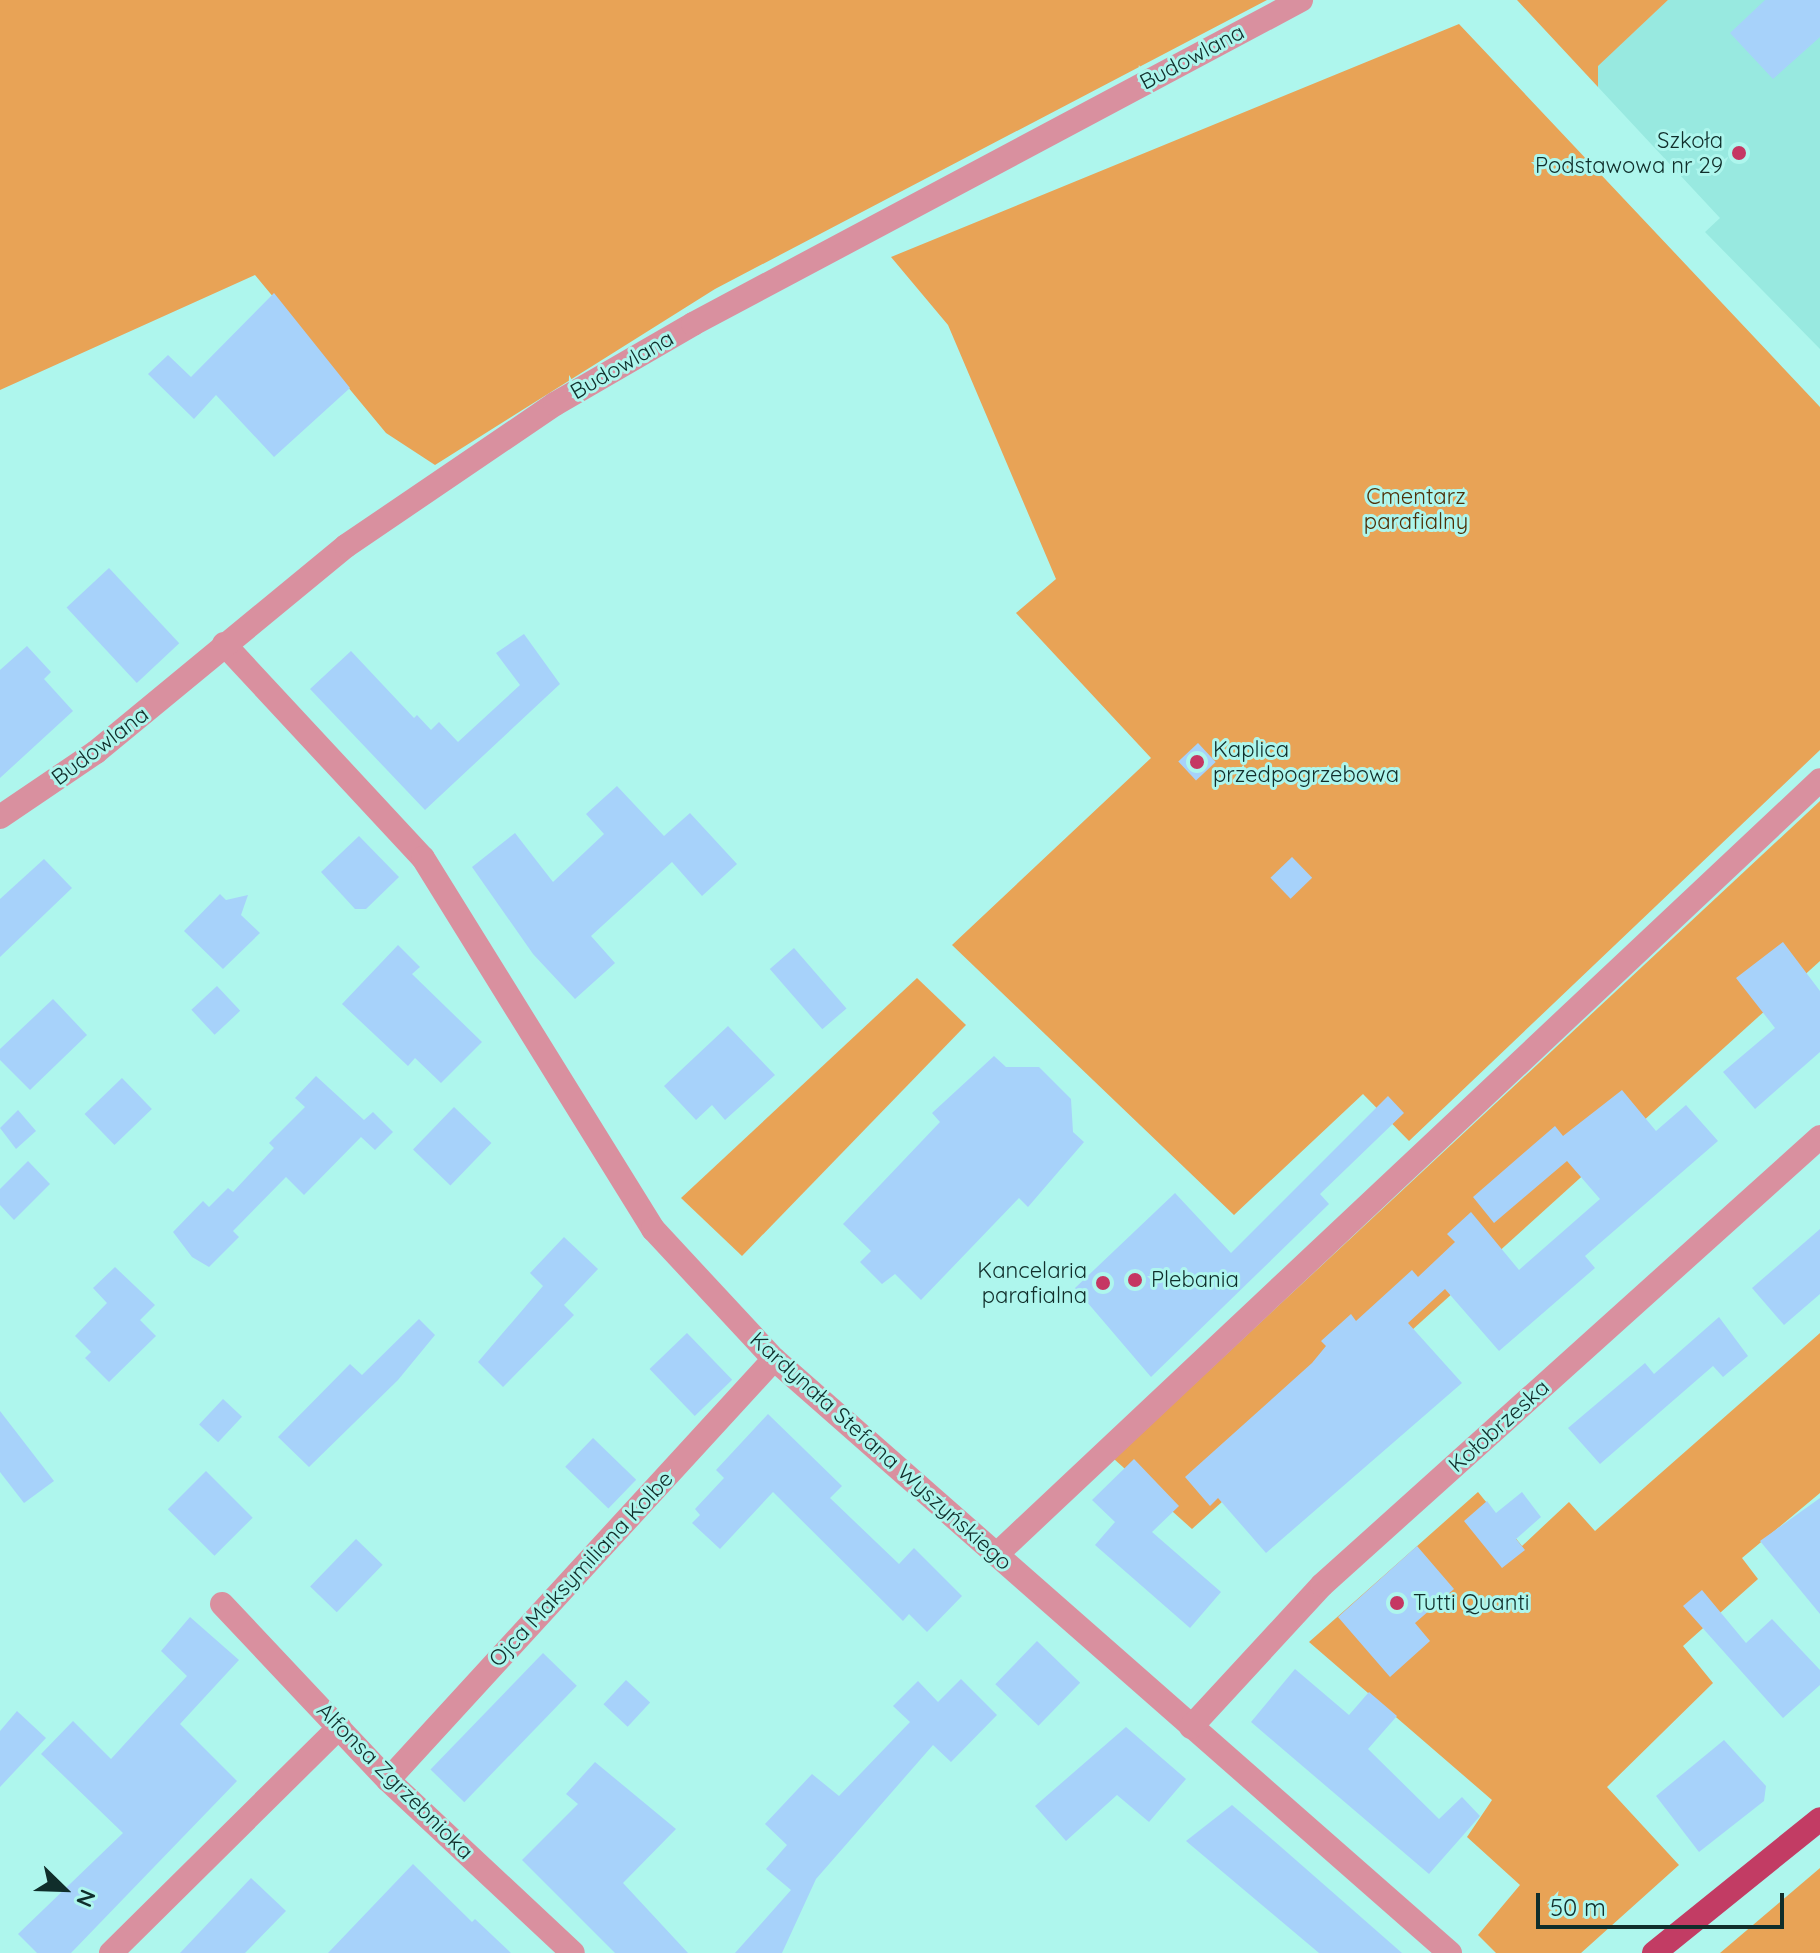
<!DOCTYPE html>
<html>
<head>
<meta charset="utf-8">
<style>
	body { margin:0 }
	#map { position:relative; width:1820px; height:1953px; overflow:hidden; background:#aef6ed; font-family:Quicksand,sans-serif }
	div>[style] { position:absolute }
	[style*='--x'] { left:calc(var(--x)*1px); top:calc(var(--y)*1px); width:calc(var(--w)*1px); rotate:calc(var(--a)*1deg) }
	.built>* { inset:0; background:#98e9e0 }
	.green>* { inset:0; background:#e8a356 }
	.building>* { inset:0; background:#a7d2fa; transform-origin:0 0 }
	.minor>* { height:24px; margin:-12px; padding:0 12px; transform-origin:12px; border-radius:12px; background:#d9909f }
	.major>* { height:24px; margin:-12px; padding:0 12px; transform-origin:12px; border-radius:12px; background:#c23c64 }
	.dots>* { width:22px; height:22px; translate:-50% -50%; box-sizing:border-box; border:4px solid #aef6ed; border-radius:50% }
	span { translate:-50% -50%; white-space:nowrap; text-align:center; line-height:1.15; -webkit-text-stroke:6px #aef6ed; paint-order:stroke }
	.street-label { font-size:22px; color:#102e2b }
	.poi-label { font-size:22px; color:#102e2b }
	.right { translate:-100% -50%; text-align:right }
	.left { translate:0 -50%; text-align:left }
	.park-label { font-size:22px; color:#4f3008 }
	.north { position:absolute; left:24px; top:1849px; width:80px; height:80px; -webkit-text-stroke:6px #aef6ed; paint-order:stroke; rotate:113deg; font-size:22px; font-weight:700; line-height:32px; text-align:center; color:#102e2b }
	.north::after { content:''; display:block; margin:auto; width:28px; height:36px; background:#102e2b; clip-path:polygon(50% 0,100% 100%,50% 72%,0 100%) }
	.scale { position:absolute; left:1536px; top:1893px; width:248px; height:36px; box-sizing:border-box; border:4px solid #102e2b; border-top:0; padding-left:10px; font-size:24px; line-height:28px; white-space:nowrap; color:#102e2b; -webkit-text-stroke:6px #aef6ed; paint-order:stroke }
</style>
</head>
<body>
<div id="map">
	<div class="built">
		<i style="clip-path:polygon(1668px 0,1820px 0,1820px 349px,1705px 232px,1720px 218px,1598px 87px,1597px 66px)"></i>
	</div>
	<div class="green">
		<i style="clip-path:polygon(0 0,1267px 0,715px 289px,435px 465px,386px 433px,255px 275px,0 390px)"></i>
		<i style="clip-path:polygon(1517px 0,1668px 0,1598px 66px,1598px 87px)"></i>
		<i style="clip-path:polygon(1459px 24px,1820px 407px,1820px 750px,1409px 1141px,1363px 1094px,1234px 1215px,952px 945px,1151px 758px,1016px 613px,1056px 579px,948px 325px,891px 257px)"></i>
		<i style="clip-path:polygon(1820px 801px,1820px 961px,1192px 1529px,1114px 1459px)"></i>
		<i style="clip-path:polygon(917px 978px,966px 1025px,742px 1256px,681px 1198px)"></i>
		<i style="clip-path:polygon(1820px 1333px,1820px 1493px,1742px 1558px,1758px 1579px,1683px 1646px,1713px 1683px,1607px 1787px,1679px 1865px,1581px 1953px,1496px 1953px,1478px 1935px,1520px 1885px,1467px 1837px,1492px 1800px,1309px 1642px,1478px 1492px,1522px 1546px,1569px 1502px,1595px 1531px)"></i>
		<i style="clip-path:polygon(1820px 1868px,1820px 1953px,1720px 1953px)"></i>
	</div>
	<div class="building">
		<i style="clip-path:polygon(1765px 0,1820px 0,1820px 37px,1773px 79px,1730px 33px)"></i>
		<i style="clip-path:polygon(274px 293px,350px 388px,274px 457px,216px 395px,194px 419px,148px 374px,168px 355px,191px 377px)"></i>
		<i style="left:109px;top:568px;width:103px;height:58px;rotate:47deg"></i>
		<i style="clip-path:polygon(524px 634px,560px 684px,425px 810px,310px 689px,351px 651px,414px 718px,417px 715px,431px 730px,439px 722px,458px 742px,520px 685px,496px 653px)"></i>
		<i style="clip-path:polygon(27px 646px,51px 672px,44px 679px,73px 711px,0 778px,0 670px)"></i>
		<i style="left:1198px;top:743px;width:26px;height:27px;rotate:47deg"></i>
		<i style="clip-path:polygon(617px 786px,664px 836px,690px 813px,737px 864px,702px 896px,672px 862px,591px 936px,615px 963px,575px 999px,533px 954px,472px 867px,515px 833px,553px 882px,604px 834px,586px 814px)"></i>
		<i style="clip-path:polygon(359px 836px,399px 877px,366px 909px,355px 909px,321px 872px)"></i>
		<i style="left:1292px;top:857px;width:29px;height:30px;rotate:46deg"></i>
		<i style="clip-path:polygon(44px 859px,72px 888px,0 957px,0 899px)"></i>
		<i style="clip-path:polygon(220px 894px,226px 900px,248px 895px,241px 915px,260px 933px,223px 969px,184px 931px)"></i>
		<i style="clip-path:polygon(1783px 942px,1820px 991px,1820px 1052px,1755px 1109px,1723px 1072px,1775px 1028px,1736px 978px)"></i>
		<i style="clip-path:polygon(398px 945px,420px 967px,412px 974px,482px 1042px,441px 1083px,415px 1058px,408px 1066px,342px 1004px)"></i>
		<i style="left:794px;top:948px;width:80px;height:32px;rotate:49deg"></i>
		<i style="left:217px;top:986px;width:34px;height:35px;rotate:47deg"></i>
		<i style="clip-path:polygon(53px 999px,87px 1035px,30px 1090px,0 1060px,0 1049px)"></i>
		<i style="clip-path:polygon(728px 1026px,775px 1075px,725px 1120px,712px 1105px,696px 1120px,664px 1086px)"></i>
		<i style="clip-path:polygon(994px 1056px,1006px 1067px,1039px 1067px,1071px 1099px,1073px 1132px,1084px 1142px,1028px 1207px,1019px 1198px,921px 1300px,895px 1274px,882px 1284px,860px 1262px,871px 1251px,843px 1224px,940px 1122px,932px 1113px)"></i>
		<i style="clip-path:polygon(316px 1076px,364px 1120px,373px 1112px,393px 1132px,375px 1150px,361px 1137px,304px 1195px,286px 1177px,233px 1231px,239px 1237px,209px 1267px,192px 1257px,173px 1232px,203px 1201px,209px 1207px,228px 1188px,233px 1192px,274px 1148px,269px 1143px,305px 1107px,295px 1098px)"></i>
		<i style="left:122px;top:1078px;width:43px;height:52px;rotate:46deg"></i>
		<i style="clip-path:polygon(1622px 1090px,1656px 1131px,1686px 1105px,1718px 1141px,1585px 1256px,1595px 1268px,1499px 1351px,1445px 1289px,1408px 1323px,1462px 1383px,1266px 1553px,1218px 1498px,1210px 1506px,1185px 1477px,1312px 1363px,1326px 1346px,1321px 1341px,1351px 1314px,1356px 1321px,1412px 1270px,1418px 1277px,1455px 1242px,1447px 1234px,1471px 1212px,1519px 1270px,1600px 1199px,1567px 1161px,1494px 1223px,1473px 1197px,1555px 1126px,1563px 1136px)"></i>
		<i style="clip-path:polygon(1388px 1096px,1404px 1113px,1320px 1194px,1329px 1204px,1151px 1377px,1075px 1288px,1175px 1193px,1231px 1253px)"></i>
		<i style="left:454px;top:1107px;width:52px;height:59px;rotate:44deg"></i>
		<i style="clip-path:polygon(18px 1110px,36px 1131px,16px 1149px,0 1128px)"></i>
		<i style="clip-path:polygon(28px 1161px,50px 1184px,14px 1220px,0 1205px,0 1189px)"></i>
		<i style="clip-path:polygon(1820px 1229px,1820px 1294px,1784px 1325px,1752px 1288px)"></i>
		<i style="clip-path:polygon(564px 1237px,598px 1269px,564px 1305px,574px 1315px,503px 1387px,478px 1362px,543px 1286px,530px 1273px)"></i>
		<i style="clip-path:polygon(115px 1267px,155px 1305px,140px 1320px,156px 1336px,109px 1382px,85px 1358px,91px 1352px,75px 1336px,107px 1303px,93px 1288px)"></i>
		<i style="clip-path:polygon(1719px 1317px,1748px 1356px,1723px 1377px,1713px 1366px,1600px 1464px,1568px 1428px,1645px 1363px,1654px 1374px)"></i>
		<i style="clip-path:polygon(419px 1319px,435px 1335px,398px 1380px,309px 1467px,278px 1437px,350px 1364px,362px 1375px)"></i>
		<i style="left:687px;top:1333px;width:65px;height:52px;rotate:46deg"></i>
		<i style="left:223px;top:1399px;width:26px;height:35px;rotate:43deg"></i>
		<i style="clip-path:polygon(0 1411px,54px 1481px,24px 1503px,0 1472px)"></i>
		<i style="clip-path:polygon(768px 1414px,842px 1486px,830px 1498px,899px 1564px,914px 1548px,962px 1596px,927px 1632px,909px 1614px,903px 1621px,773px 1492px,720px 1549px,692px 1523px,700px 1515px,695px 1509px,724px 1478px,716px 1470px)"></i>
		<i style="left:593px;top:1438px;width:60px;height:40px;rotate:44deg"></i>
		<i style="clip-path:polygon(1134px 1459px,1179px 1506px,1152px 1532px,1221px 1592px,1190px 1628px,1095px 1545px,1115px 1522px,1092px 1500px)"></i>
		<i style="left:206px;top:1471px;width:66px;height:54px;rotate:45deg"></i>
		<i style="clip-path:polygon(1522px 1492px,1541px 1517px,1516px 1539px,1525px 1550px,1502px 1568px,1464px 1521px,1487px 1501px,1496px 1513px)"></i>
		<i style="clip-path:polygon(1820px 1498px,1820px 1614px,1760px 1541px)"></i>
		<i style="left:356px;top:1539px;width:37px;height:66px;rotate:44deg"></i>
		<i style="clip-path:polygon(1417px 1546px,1454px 1589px,1415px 1623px,1430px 1641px,1390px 1677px,1338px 1617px)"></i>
		<i style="clip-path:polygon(1702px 1590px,1746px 1643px,1772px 1619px,1820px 1670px,1820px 1685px,1783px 1718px,1683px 1606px)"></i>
		<i style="clip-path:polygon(190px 1617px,239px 1660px,180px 1724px,237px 1781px,71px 1953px,37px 1953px,18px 1934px,123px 1833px,41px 1754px,73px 1721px,111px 1759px,187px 1676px,161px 1651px)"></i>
		<i style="left:1037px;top:1641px;width:60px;height:60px;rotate:44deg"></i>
		<i style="left:543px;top:1653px;width:47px;height:162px;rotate:44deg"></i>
		<i style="clip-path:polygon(1295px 1669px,1349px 1715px,1369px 1692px,1397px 1716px,1368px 1749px,1439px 1819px,1462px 1797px,1480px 1816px,1429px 1874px,1251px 1722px)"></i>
		<i style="clip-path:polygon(961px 1679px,997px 1715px,951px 1762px,933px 1745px,816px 1879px,782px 1953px,735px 1953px,791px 1890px,766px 1869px,787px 1845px,765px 1824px,812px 1774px,839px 1796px,910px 1722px,893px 1706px,918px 1681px,938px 1702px)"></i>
		<i style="left:626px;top:1680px;width:33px;height:33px;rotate:43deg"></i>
		<i style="clip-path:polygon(17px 1711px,46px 1738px,0 1787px,0 1731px)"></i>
		<i style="clip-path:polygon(1126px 1727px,1186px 1779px,1149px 1822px,1117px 1795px,1066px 1841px,1035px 1806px)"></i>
		<i style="clip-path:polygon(1724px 1740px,1766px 1786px,1764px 1801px,1699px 1852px,1656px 1796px)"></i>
		<i style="clip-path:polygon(595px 1762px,676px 1829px,623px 1883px,688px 1953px,615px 1953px,522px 1860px,578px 1804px,566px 1794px)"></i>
		<i style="clip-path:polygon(1232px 1805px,1281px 1847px,1402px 1953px,1319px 1953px,1186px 1841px)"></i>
		<i style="clip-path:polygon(413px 1864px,472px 1922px,475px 1919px,511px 1953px,328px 1953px)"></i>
		<i style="clip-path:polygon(251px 1878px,286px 1911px,245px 1953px,180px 1953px)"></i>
	</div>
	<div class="minor">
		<i style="--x:224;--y:644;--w:292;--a:47.1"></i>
		<i style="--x:423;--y:858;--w:437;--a:58.2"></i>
		<i style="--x:653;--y:1229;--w:178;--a:47.1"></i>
		<i style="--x:774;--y:1359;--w:900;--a:41.31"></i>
		<i style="--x:0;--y:817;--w:116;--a:-34.1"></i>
		<i style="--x:96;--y:752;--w:324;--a:-39.5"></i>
		<i style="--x:346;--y:546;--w:253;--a:-34.2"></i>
		<i style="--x:555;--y:404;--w:160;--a:-30.1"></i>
		<i style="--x:693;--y:324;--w:689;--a:-28.05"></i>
		<i style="--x:996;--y:1555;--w:1131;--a:-43.24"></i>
		<i style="--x:222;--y:1604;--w:242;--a:46.7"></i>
		<i style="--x:388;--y:1780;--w:253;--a:43.1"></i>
		<i style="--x:1191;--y:1727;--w:193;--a:-47.3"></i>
		<i style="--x:1322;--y:1585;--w:670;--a:-41.97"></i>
		<i style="--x:388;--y:1780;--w:571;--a:-47.48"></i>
		<i style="--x:111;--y:1953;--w:321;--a:-44.7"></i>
	</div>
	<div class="major">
		<i style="--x:1654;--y:1953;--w:213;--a:-38.9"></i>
	</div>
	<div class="dots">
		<i style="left:1739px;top:153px;background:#c53763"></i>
		<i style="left:1197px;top:762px;background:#c53763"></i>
		<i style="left:1135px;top:1280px;background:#c53763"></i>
		<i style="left:1103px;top:1283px;background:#c53763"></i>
		<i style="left:1397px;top:1603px;background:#c53763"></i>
	</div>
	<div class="street-label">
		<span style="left:1192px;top:57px;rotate:-28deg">Budowlana</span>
		<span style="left:622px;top:365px;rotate:-30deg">Budowlana</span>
		<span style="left:100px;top:746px;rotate:-37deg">Budowlana</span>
		<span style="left:1499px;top:1426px;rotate:-42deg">Kołobrzeska</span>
		<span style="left:881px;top:1451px;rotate:42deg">Kardynała Stefana Wyszyńskiego</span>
		<span style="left:581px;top:1569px;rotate:-47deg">Ojca Maksymiliana Kolbe</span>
		<span style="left:395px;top:1781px;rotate:45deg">Alfonsa Zgrzebnioka</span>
	</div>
	<div class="poi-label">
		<span class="right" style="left:1723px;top:153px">Szkoła<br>Podstawowa nr 29</span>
		<span class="left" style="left:1213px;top:762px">Kaplica<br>przedpogrzebowa</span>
		<span class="right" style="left:1087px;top:1283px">Kancelaria<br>parafialna</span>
		<span class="left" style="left:1151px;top:1280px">Plebania</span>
		<span class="left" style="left:1413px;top:1603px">Tutti Quanti</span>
	</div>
	<div class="park-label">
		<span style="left:1416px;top:509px">Cmentarz<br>parafialny</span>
	</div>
	<div class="north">N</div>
	<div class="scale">50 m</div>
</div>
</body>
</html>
